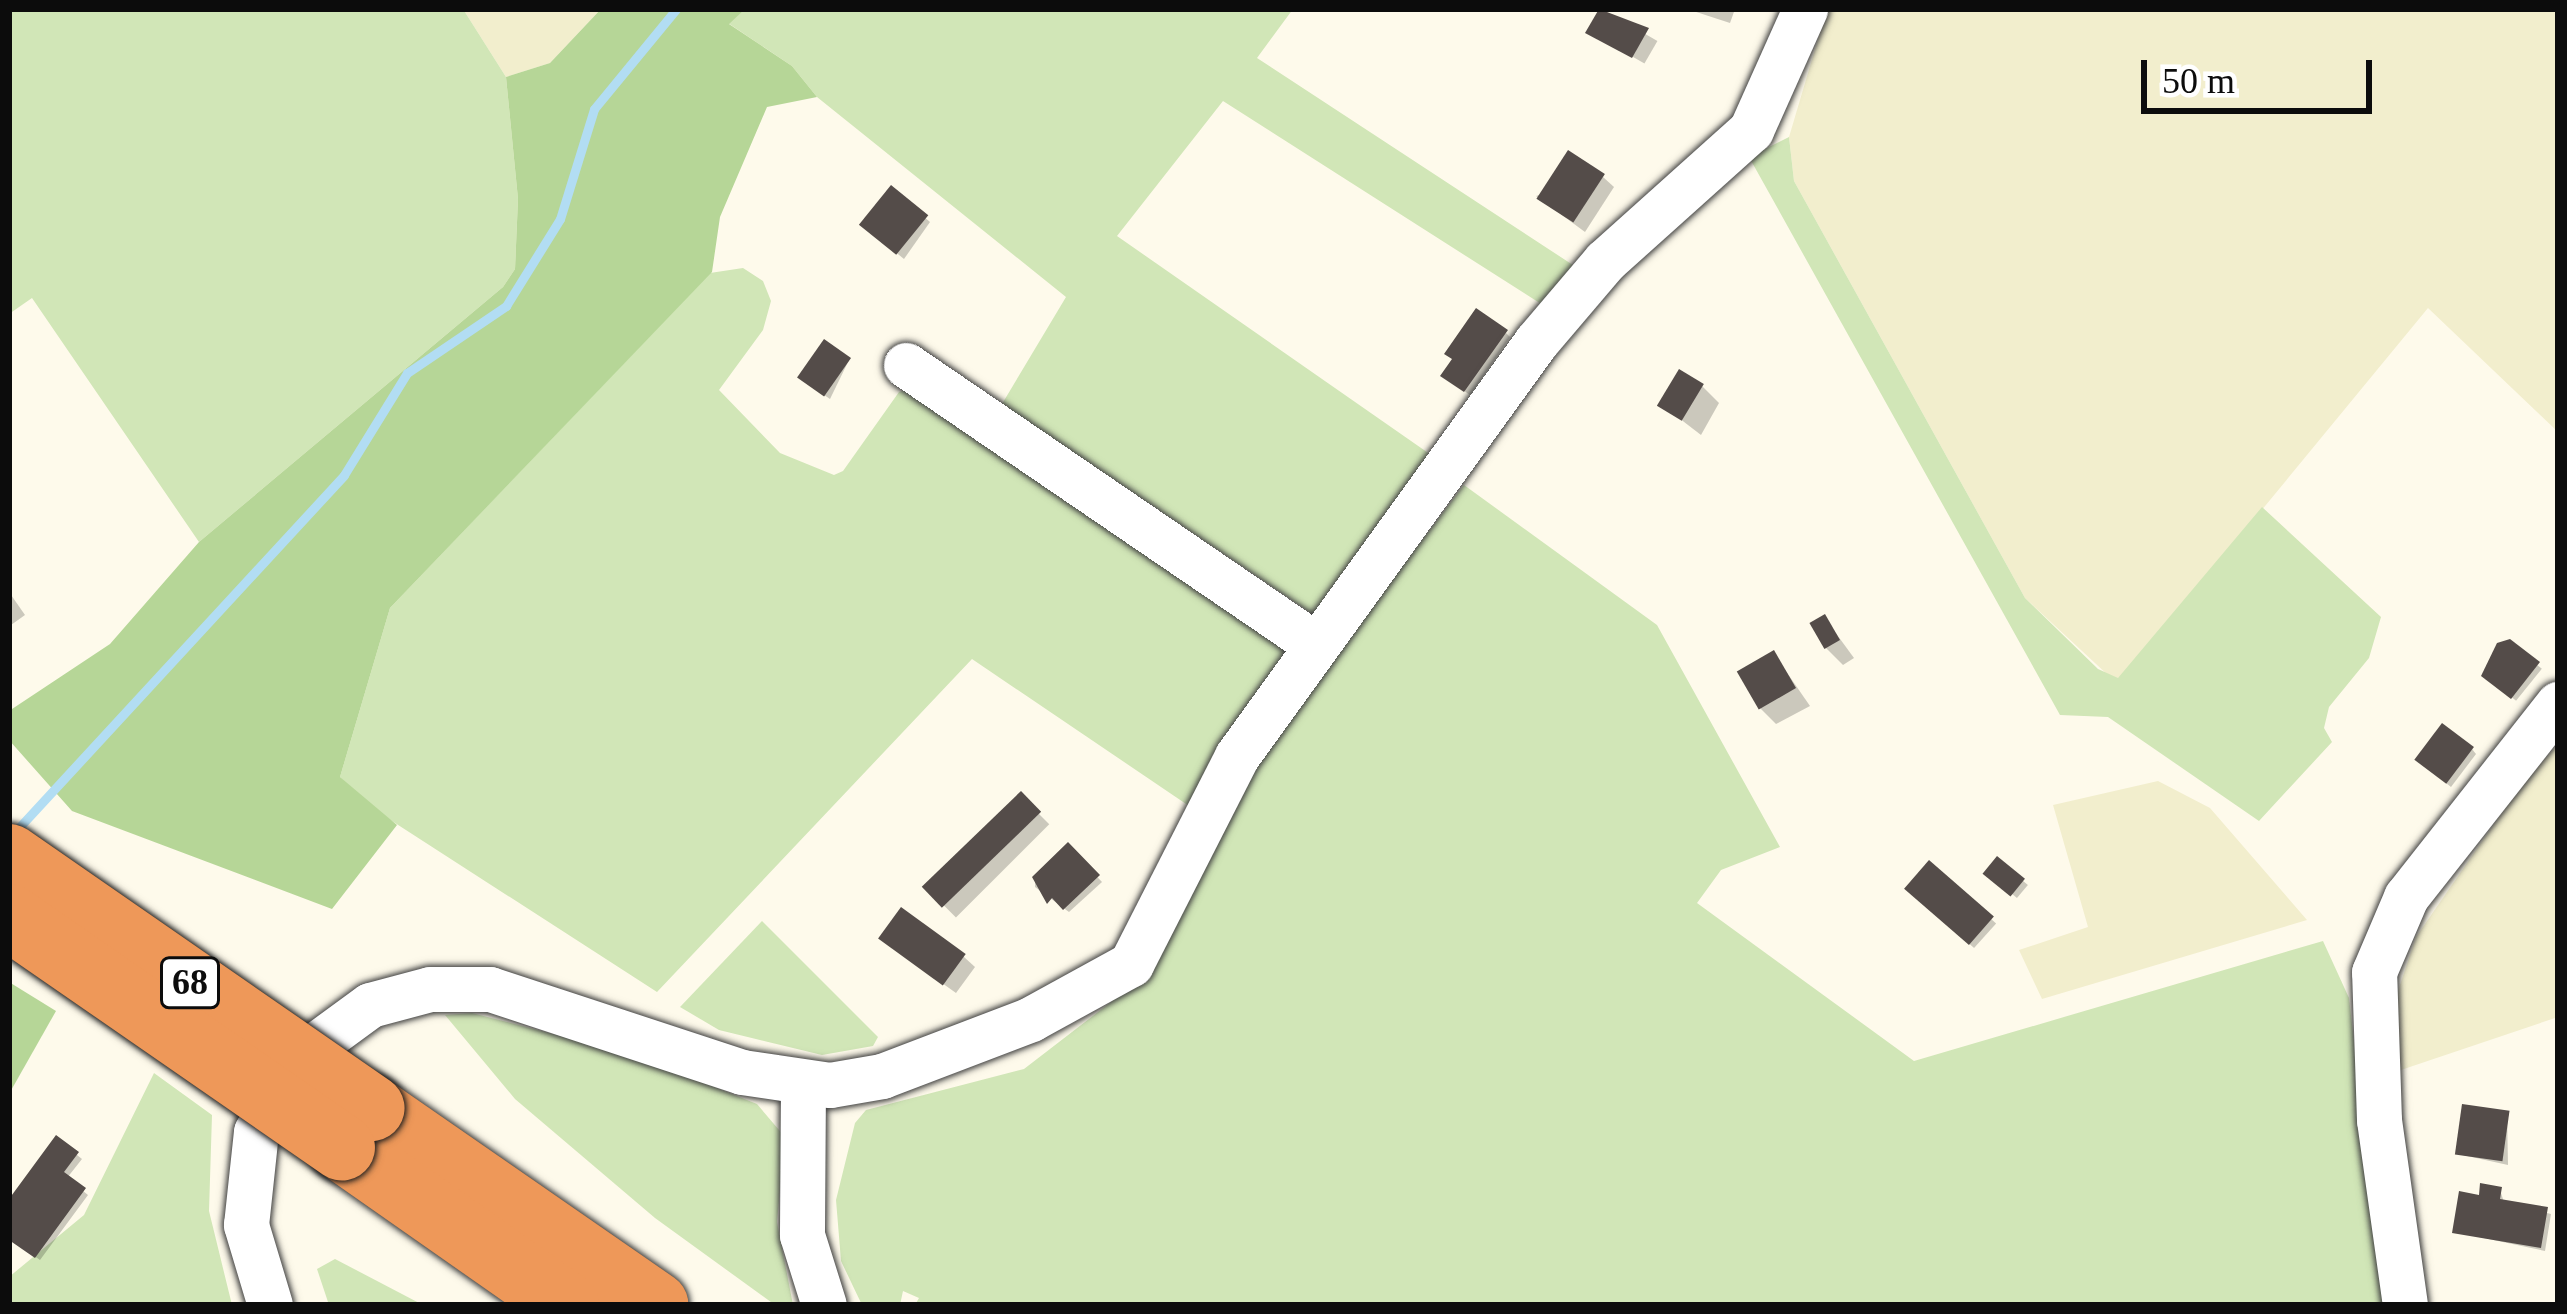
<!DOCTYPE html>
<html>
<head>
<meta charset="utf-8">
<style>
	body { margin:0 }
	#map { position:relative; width:2567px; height:1314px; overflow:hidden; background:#fefaeb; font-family:Georgia,serif }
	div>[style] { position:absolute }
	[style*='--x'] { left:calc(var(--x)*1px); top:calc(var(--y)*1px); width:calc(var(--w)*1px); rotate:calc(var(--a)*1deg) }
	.farmland>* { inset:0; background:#f2eecd }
	.green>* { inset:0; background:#d1e6b7 }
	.forest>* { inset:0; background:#b6d697 }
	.shadow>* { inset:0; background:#0003; transform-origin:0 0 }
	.stream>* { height:9px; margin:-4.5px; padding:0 4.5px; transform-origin:4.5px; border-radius:4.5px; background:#b2ddf3 }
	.building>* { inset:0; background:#544c49; transform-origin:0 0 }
	.roads { filter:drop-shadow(0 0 3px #3f3f3f) drop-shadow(0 0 3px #3f3f3f) }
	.minor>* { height:45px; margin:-22.5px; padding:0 22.5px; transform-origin:22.5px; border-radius:22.5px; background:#fff }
	.highway>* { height:66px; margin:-33px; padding:0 33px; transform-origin:33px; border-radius:33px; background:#ee9859 }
	.bridges { filter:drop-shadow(0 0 3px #1d1d1d) drop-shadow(0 0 3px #1d1d1d) }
	.highway-bridge>* { height:66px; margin:-33px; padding:0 33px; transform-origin:33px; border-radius:33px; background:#ee9859 }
	span { translate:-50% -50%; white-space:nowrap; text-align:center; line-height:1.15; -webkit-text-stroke:12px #fff; paint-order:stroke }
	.shield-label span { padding:3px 9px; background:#fff; border:3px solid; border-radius:9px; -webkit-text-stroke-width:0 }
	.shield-label { font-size:36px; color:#0c0c0c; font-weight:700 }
	.frame { position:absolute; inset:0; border:12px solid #0c0c0c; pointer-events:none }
	.scale { position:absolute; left:2141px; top:60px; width:231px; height:54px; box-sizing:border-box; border:6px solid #0c0c0c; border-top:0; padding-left:15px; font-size:36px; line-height:42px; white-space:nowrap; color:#0c0c0c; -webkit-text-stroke:9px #fff; paint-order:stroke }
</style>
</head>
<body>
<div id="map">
	<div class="farmland">
		<i style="clip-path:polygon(463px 9px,601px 9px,550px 63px,506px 77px)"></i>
		<i style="clip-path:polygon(1827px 9px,2558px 9px,2558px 432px,2428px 308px,2191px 596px,2118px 679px,2110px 677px,2025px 598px,1794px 181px,1789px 137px)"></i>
		<i style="clip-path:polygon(2558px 745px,2558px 1017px,2392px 1073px,2396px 997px,2416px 937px,2523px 782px)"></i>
		<i style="clip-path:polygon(2158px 781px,2210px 808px,2307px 920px,2042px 999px,2019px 950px,2088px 927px,2053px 805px)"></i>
	</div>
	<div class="green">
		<i style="clip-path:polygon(9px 9px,463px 9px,506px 77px,518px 199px,515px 269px,503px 287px,199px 542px,32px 298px,9px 314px)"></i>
		<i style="clip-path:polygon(745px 9px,1293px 9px,1257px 58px,1579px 269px,1549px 309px,1223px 101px,1117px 236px,1434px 457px,1314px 615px,1002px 404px,1066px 297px,817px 97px,792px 66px,728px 23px)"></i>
		<i style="clip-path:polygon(1789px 137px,1794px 181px,2025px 598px,2098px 669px,2118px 678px,2262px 507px,2381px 617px,2369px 658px,2329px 707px,2324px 728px,2332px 742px,2259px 821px,2108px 717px,2060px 715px,1749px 157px)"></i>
		<i style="clip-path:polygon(743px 268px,763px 281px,771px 301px,763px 330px,719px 390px,780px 453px,834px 475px,843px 471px,899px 392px,912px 388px,1281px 642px,1287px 658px,1192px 808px,972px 659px,657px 992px,361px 801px,340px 777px,390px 608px,710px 273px)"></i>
		<i style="clip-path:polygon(1464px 485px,1657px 625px,1780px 847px,1721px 870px,1697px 903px,1914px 1061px,2323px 941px,2349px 998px,2384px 1305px,915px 1305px,919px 1298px,903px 1291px,900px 1305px,862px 1305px,841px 1261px,836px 1200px,855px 1123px,866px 1110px,1024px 1069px,1111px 1002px,1153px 956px,1232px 805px,1302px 698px)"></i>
		<i style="clip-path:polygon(762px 921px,878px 1037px,873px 1046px,822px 1055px,719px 1030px,680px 1007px)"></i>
		<i style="clip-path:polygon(472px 1013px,634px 1055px,757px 1104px,785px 1137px,777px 1222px,793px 1305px,775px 1305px,655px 1218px,515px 1099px,445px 1015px)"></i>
		<i style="clip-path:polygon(154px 1073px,212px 1115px,209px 1211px,232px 1305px,9px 1305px,9px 1277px,84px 1215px)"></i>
		<i style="clip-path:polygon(335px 1259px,423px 1305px,329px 1305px,317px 1269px)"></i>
	</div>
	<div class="forest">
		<i style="clip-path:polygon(601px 9px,745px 9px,729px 24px,792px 66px,817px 97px,767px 107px,720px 217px,712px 272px,390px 608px,340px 777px,397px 825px,332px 909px,72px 811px,9px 740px,9px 711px,110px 644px,199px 542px,503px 287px,515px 269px,518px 199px,506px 77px,550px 63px)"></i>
		<i style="clip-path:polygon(9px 982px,56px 1011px,9px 1094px)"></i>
	</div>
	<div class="shadow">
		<i style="left:1602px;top:9px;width:64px;height:26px;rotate:30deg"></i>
		<i style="clip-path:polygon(1687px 9px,1735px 9px,1730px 23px)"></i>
		<i style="clip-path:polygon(1603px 177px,1614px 187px,1585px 232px,1536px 196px)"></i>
		<i style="clip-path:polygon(892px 189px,930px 222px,904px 259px,867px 229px)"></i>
		<i style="clip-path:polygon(1506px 333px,1510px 337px,1470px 395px,1449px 380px)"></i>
		<i style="clip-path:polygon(849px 360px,830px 399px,805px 382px)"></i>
		<i style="clip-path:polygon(1702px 386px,1719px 403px,1701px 435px,1662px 405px)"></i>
		<i style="clip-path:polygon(9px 592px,25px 615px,11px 625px,9px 624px)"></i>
		<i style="clip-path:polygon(1824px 617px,1854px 658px,1843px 665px,1826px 648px)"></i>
		<i style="left:2510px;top:643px;width:41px;height:41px;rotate:39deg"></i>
		<i style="clip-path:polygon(1774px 654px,1810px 706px,1776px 724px,1759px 707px)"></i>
		<i style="clip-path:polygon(2472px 749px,2476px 754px,2451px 787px,2422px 764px)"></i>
		<i style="left:1021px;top:796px;width:40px;height:132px;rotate:45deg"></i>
		<i style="clip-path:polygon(1068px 846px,1102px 882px,1069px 912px,1035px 887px,1035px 878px)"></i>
		<i style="left:1998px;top:860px;width:39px;height:17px;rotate:40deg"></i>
		<i style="left:1930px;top:864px;width:89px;height:33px;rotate:42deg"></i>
		<i style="clip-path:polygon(893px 948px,964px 957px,975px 967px,956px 993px)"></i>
		<i style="clip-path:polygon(2507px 1113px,2508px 1165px,2458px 1154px)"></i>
		<i style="clip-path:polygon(57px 1139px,82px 1159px,67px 1178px,88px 1195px,40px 1260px,9px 1238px,9px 1204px)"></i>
		<i style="clip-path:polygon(2500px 1190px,2504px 1202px,2551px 1214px,2545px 1251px,2455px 1232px,2481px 1199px)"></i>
	</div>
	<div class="stream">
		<i style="--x:13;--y:834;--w:488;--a:-47.3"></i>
		<i style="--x:344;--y:475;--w:120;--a:-58.3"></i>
		<i style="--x:407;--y:373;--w:120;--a:-34.1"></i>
		<i style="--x:506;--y:306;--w:102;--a:-58.2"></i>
		<i style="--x:560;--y:219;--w:115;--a:-72.8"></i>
		<i style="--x:594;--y:109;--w:129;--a:-50.6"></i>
	</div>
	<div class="building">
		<i style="clip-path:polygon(1599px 9px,1649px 28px,1632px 58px,1585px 33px)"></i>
		<i style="left:1568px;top:150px;width:44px;height:58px;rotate:33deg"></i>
		<i style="left:891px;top:185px;width:48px;height:51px;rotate:39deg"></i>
		<i style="clip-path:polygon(1476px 308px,1508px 330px,1464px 392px,1440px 376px,1452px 359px,1444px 354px)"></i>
		<i style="left:824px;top:339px;width:33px;height:47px;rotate:35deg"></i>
		<i style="left:1679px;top:369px;width:29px;height:43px;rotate:31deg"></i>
		<i style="left:1825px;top:614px;width:30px;height:18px;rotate:60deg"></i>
		<i style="clip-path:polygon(2510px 639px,2540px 662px,2511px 699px,2481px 676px,2497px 643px)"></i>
		<i style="left:1774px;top:650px;width:44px;height:43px;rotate:60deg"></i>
		<i style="left:2442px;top:723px;width:40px;height:46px;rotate:37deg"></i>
		<i style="left:1021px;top:791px;width:29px;height:138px;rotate:46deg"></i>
		<i style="clip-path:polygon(1068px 842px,1100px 875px,1063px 910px,1052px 898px,1047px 904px,1032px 877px)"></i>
		<i style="left:1997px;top:856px;width:36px;height:23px;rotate:39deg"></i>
		<i style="left:1929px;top:860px;width:86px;height:38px;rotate:41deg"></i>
		<i style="left:901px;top:907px;width:80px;height:39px;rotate:36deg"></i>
		<i style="left:2462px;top:1104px;width:48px;height:51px;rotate:8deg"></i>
		<i style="clip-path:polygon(56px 1135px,79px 1152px,64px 1172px,86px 1188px,35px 1258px,9px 1240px,9px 1199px)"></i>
		<i style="clip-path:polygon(2480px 1183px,2502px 1187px,2500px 1199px,2548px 1207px,2541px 1248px,2452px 1233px,2459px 1191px,2479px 1195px)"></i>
	</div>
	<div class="roads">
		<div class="minor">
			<i style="--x:906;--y:365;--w:497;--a:34.3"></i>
			<i style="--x:803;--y:1085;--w:150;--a:90.4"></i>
			<i style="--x:802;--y:1235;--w:73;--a:72.6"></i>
			<i style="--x:270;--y:1305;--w:84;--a:-106.7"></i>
			<i style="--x:246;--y:1225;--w:94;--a:-83.9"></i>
			<i style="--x:256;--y:1132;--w:86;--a:-60.2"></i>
			<i style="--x:299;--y:1057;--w:88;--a:-36.2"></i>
			<i style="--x:370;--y:1005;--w:62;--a:-14.9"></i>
			<i style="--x:430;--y:989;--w:60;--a:0"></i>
			<i style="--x:490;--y:989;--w:265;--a:18.2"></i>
			<i style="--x:742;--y:1072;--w:89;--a:8.4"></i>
			<i style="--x:830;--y:1085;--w:53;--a:-9.8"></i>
			<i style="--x:882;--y:1076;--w:160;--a:-20.9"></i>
			<i style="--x:1031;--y:1019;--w:114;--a:-28.8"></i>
			<i style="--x:1131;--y:964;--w:233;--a:-63"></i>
			<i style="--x:1237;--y:756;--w:511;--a:-54.16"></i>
			<i style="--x:1536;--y:342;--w:106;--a:-49.6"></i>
			<i style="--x:1605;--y:261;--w:196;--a:-41.9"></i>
			<i style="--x:1751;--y:130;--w:133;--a:-65.9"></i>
			<i style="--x:2405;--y:1305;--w:187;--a:-98"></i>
			<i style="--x:2379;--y:1120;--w:148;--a:-91.9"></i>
			<i style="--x:2374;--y:972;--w:82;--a:-66.9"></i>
			<i style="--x:2406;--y:897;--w:246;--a:-51.8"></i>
		</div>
		<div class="highway">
			<i style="--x:371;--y:1108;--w:346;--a:34.7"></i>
			<i style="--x:342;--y:1148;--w:274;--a:35"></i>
		</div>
	</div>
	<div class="bridges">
		<div class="highway-bridge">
			<i style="--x:9;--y:857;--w:441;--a:34.7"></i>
			<i style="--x:9;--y:917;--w:405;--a:34.7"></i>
		</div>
	</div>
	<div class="shield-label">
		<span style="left:190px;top:983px">68</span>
	</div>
	<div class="frame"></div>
	<div class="scale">50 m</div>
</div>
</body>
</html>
